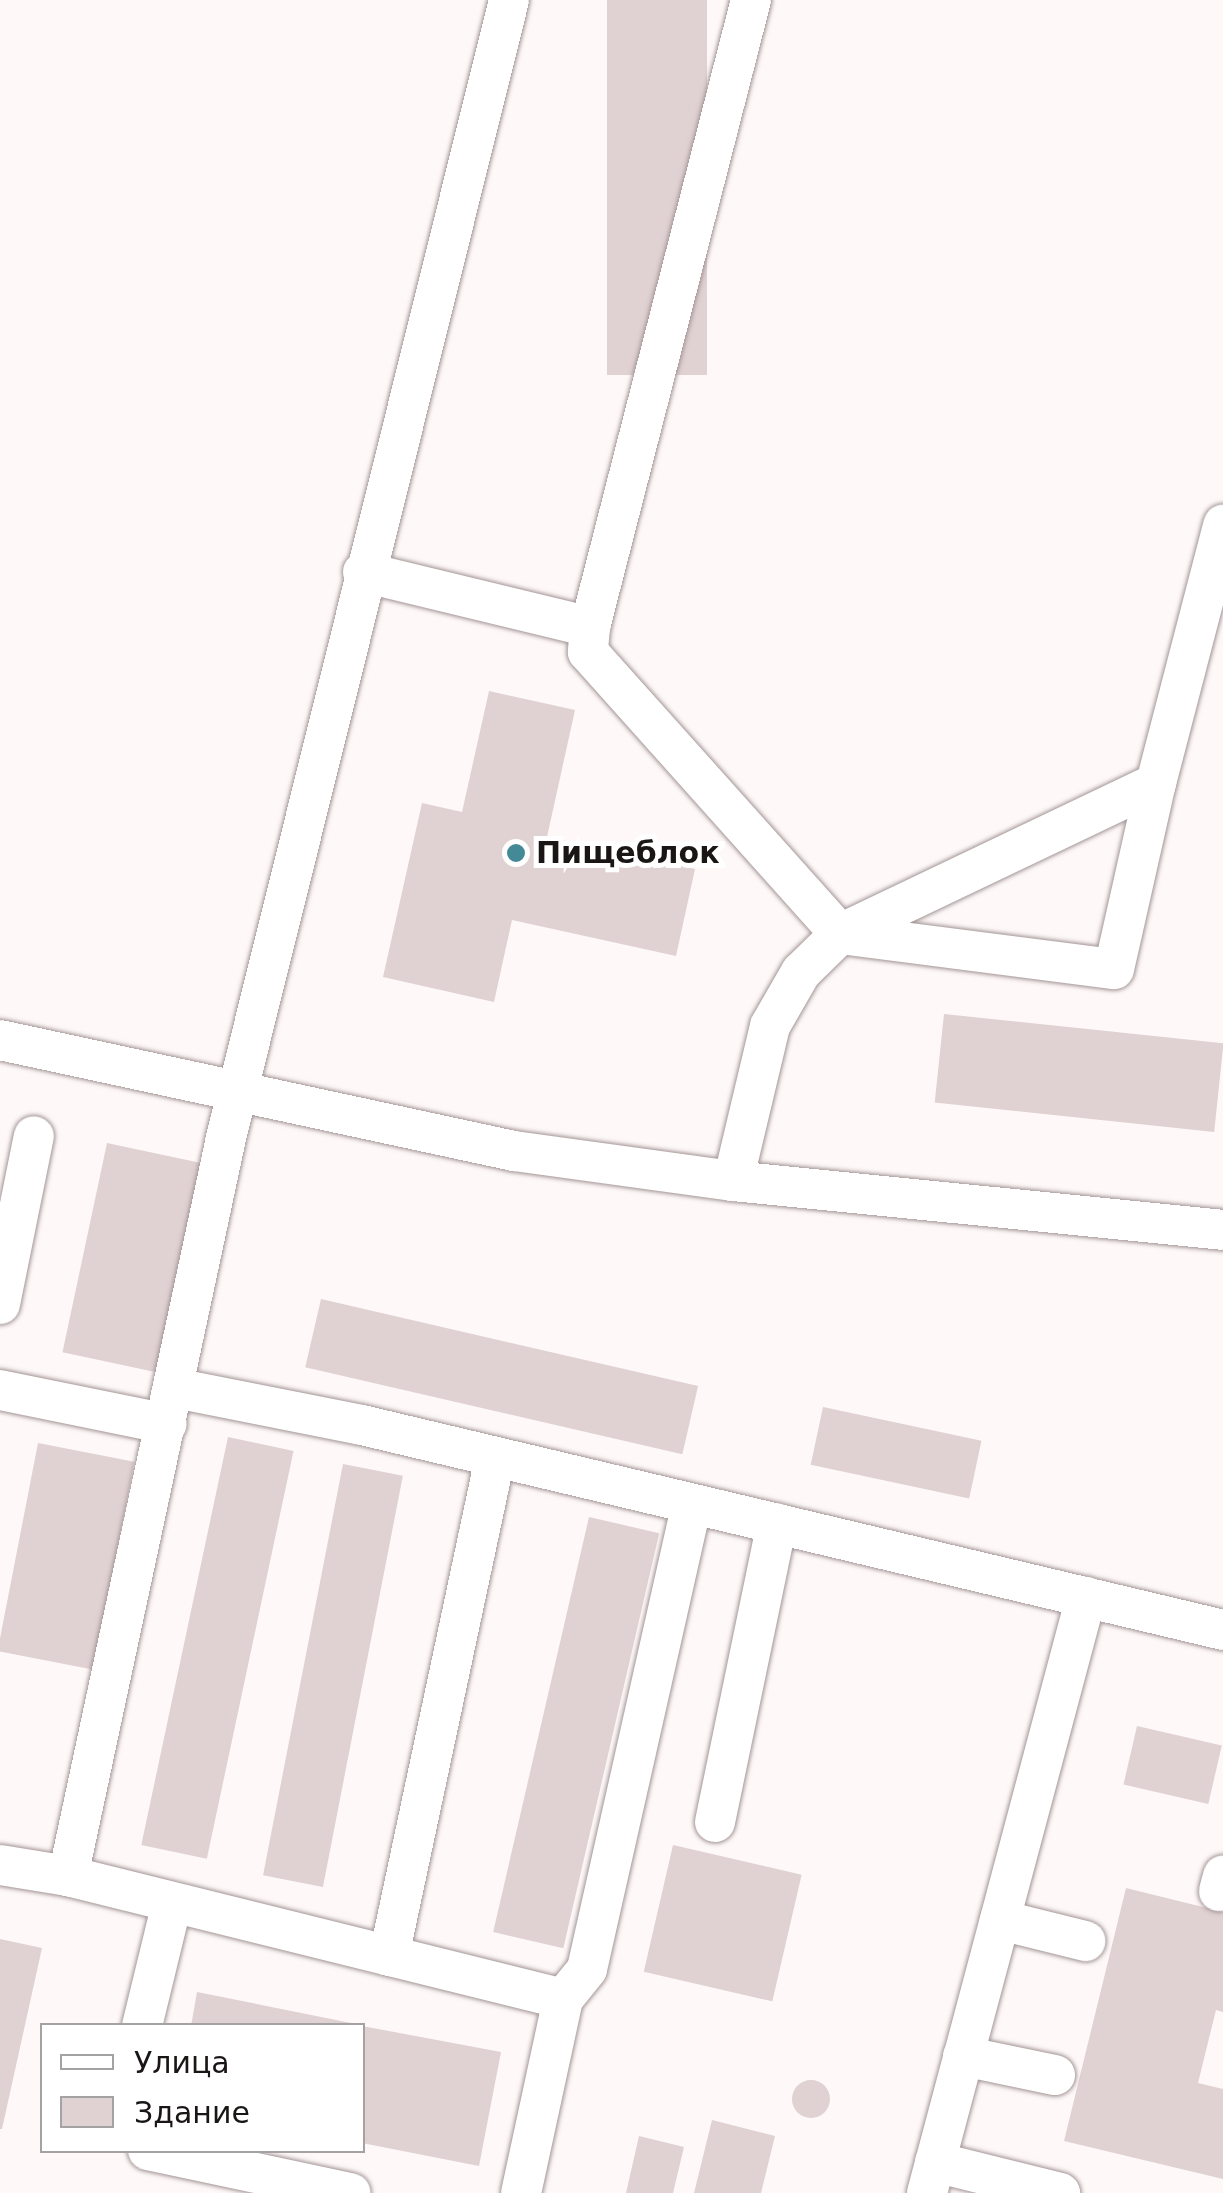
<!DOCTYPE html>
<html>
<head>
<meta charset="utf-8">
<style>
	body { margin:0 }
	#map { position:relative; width:1223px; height:2193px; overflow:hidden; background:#fef8f8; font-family:"DejaVu Sans",sans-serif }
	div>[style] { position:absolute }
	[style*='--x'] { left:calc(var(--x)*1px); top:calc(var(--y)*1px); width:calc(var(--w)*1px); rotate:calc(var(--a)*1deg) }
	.building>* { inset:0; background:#e0d1d2; transform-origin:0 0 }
	.round { border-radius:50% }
	.roads { filter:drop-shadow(0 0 2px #a39596) drop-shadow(0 0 2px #a39596) }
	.minor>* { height:40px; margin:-20px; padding:0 20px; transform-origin:20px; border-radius:20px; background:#fff }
	.dots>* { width:28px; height:28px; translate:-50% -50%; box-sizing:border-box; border:5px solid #fff; border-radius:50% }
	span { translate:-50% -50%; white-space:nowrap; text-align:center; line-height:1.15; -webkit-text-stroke:10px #fff; paint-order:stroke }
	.poi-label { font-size:30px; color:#1b1616; font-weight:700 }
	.left { translate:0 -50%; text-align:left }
	.legend { position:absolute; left:40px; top:2023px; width:325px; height:130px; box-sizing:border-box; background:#fff; border:2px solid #a4a2a2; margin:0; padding:12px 18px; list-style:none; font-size:30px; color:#1b1616 }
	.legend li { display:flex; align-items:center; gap:20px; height:50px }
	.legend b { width:50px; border:2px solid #a4a2a2 }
</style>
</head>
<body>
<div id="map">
	<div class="building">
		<i style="left:607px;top:0;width:100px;height:375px"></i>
		<i style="clip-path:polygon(489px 691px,575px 710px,547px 837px,695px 869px,676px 956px,512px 920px,494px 1002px,383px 977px,422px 803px,462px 812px)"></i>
		<i style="left:944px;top:1014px;width:281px;height:89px;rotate:6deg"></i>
		<i style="left:107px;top:1143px;width:96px;height:214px;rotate:12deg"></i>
		<i style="left:321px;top:1299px;width:387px;height:70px;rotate:13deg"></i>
		<i style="left:823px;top:1407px;width:162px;height:59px;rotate:12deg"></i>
		<i style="left:228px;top:1437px;width:67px;height:417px;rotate:12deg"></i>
		<i style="left:38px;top:1443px;width:98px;height:212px;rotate:11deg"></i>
		<i style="left:343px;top:1464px;width:61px;height:419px;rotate:11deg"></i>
		<i style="left:589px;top:1517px;width:72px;height:426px;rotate:13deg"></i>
		<i style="left:1137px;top:1726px;width:87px;height:60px;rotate:13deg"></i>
		<i style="left:673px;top:1845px;width:132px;height:130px;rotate:13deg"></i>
		<i style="clip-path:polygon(1126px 1888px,1223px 1912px,1223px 2012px,1216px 2010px,1198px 2083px,1223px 2089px,1223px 2179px,1064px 2141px)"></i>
		<i style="clip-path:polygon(0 1939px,42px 1948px,2px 2129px,0 2129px)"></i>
		<i style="clip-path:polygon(197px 1992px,356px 2024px,356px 2026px,191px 2026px)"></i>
		<i style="clip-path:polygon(362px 2026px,501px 2052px,479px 2166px,362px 2143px)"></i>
		<i class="round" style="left:792px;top:2080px;width:38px;height:38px"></i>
		<i style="clip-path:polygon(712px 2120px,775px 2136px,761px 2193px,694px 2193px)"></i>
		<i style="clip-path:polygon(639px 2136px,684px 2147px,673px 2193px,626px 2193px)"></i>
	</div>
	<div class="roads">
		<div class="minor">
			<i style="--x:509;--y:0;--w:1173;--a:103.97"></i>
			<i style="--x:226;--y:1138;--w:755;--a:102.08"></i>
			<i style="--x:68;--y:1876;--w:510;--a:13.95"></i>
			<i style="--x:563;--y:1999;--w:198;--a:102.2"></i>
			<i style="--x:363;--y:572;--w:234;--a:13.6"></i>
			<i style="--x:590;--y:627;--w:25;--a:95"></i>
			<i style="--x:588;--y:652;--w:378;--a:48.2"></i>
			<i style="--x:840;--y:934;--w:54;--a:135.7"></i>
			<i style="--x:801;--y:972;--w:62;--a:119.9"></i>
			<i style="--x:770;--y:1026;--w:159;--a:103.4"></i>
			<i style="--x:590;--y:627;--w:647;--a:-75.6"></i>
			<i style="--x:840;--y:934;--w:350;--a:-25.5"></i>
			<i style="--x:1156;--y:783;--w:267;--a:-75.4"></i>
			<i style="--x:840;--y:934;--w:276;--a:7.3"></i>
			<i style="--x:1114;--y:969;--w:191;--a:-77.3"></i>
			<i style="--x:0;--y:1040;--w:526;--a:12.19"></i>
			<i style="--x:514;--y:1151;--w:221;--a:7.8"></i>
			<i style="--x:733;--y:1181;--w:492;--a:5.7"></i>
			<i style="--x:0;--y:1304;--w:171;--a:-78.6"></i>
			<i style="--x:175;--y:1388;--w:191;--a:11.2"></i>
			<i style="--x:362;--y:1425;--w:885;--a:13.39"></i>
			<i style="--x:0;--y:1390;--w:170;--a:11.5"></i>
			<i style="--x:715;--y:1822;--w:305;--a:-78.3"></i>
			<i style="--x:0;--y:1865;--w:69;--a:9.2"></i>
			<i style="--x:1219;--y:1891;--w:16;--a:-75"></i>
			<i style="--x:1000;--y:1920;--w:88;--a:13.9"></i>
			<i style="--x:389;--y:1956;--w:509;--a:-77.98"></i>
			<i style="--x:563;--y:1999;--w:38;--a:-51"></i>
			<i style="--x:587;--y:1969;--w:477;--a:-77.3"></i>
			<i style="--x:142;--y:2026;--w:127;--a:-76.3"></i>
			<i style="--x:963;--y:2056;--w:94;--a:11.7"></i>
			<i style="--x:148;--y:2150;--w:207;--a:12"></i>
			<i style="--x:935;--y:2162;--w:129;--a:13.9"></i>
			<i style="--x:927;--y:2193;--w:617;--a:-75.06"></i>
		</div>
	</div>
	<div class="dots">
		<i style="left:516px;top:853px;background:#448996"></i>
	</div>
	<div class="poi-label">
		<span class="left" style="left:536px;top:853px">Пищеблок</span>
	</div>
	<ul class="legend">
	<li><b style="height:12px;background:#fff"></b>Улица</li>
	<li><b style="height:28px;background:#e0d1d2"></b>Здание</li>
	</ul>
</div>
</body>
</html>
